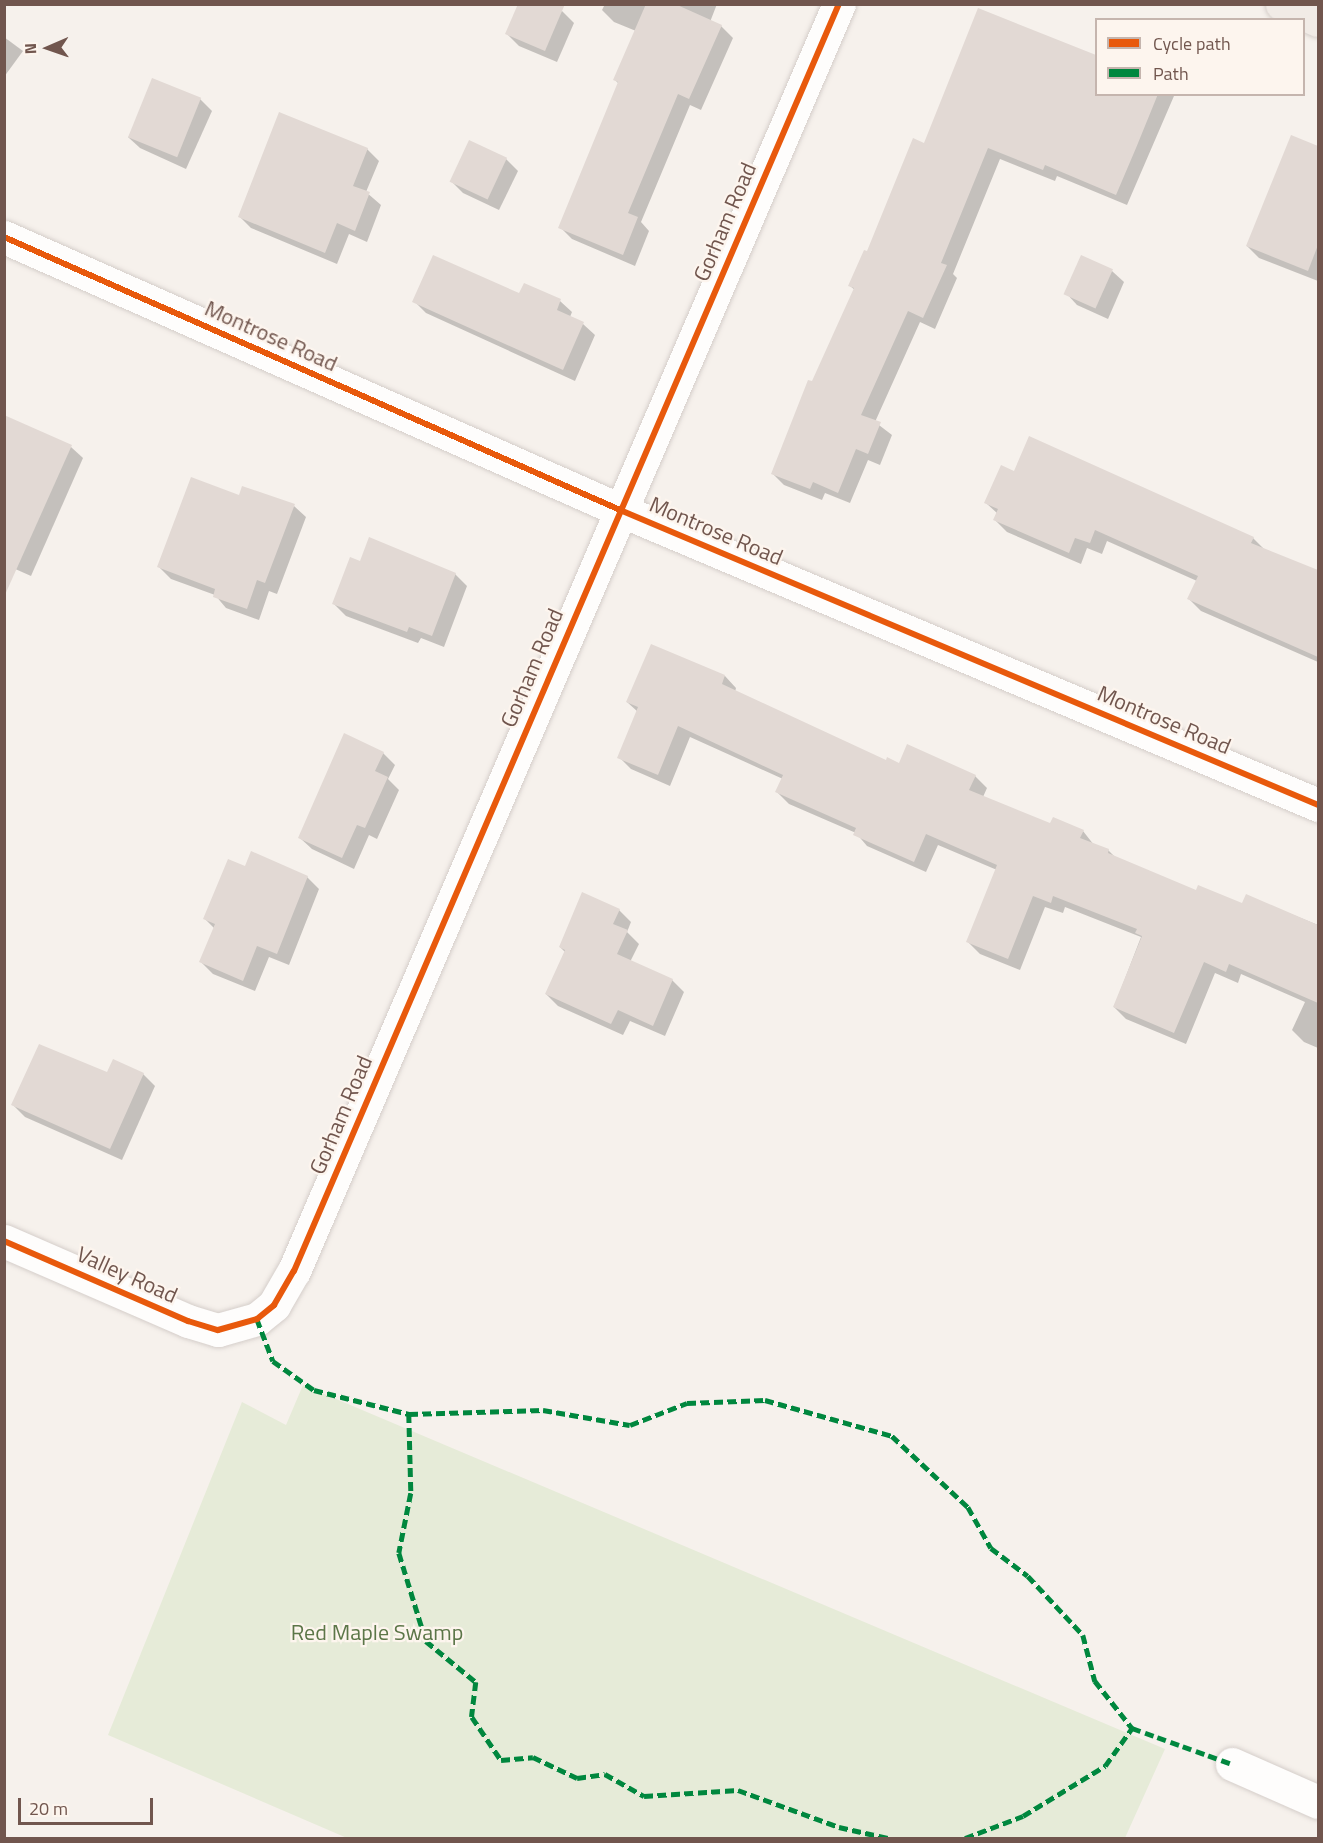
<!DOCTYPE html>
<html>
<head>
<meta charset="utf-8">
<style>
	body { margin:0 }
	#map { position:relative; width:1323px; height:1843px; overflow:hidden; background:#f6f1ec; font-family:"Titillium Web",sans-serif }
	div>[style] { position:absolute }
	[style*='--x'] { left:calc(var(--x)*1px); top:calc(var(--y)*1px); width:calc(var(--w)*1px); rotate:calc(var(--a)*1deg) }
	.green>* { inset:0; background:#e6ebd8 }
	.shadow>* { inset:0; background:#0003 }
	.building>* { inset:0; background:#e2d9d4; transform-origin:0 0 }
	.roads { filter:drop-shadow(0 0 2px #d5ceca) drop-shadow(0 0 2px #d5ceca) }
	.minor>* { height:33px; margin:-16.5px; padding:0 16.5px; transform-origin:16.5px; border-radius:16.5px; background:#fefdfc }
	.primary>* { height:33px; margin:-16.5px; padding:0 16.5px; transform-origin:16.5px; border-radius:16.5px; background:#f1ebe6 }
	.quiet>* { height:4.5px; margin-top:-2.25px; transform-origin:0; background:repeating-linear-gradient(90deg,#00873e 0 9px,transparent 0 13.5px) }
	.cycleway>* { height:6px; margin:-3px; padding:0 3px; transform-origin:3px; border-radius:3px; background:#e8590c }
	span { translate:-50% -50%; white-space:nowrap; text-align:center; line-height:1.15; -webkit-text-stroke:4.5px #fdf5ee; paint-order:stroke }
	.street-label { font-size:22px; color:#71564e }
	.park-label { font-size:22px; color:#5c7648 }
	.frame { position:absolute; inset:0; border:6px solid #71564e; pointer-events:none }
	.legend { position:absolute; left:1095px; top:18px; width:210px; height:78px; box-sizing:border-box; background:#fdf5ee; border:2px solid #c5b5ae; margin:0; padding:8px 10px; list-style:none; font-size:18px; color:#71564e }
	.legend li { display:flex; align-items:center; gap:12px; height:30px }
	.legend b { width:30px; border:2px solid #c5b5ae }
	.north { position:absolute; left:18px; top:18px; width:60px; height:60px; -webkit-text-stroke:4px #fdf5ee; paint-order:stroke; rotate:268deg; font-size:16px; font-weight:700; line-height:24px; text-align:center; color:#71564e }
	.north::after { content:''; display:block; margin:auto; width:21px; height:27px; background:#71564e; clip-path:polygon(50% 0,100% 100%,50% 72%,0 100%) }
	.scale { position:absolute; left:18px; top:1798px; width:135px; height:27px; box-sizing:border-box; border:3px solid #71564e; border-top:0; padding-left:8px; font-size:18px; line-height:21px; white-space:nowrap; color:#71564e; -webkit-text-stroke:4px #fdf5ee; paint-order:stroke }
</style>
</head>
<body>
<div id="map">
	<div class="green">
		<i style="clip-path:polygon(303px 1385px,1165px 1749px,1125px 1838px,347px 1838px,108px 1735px,242px 1402px,286px 1425px)"></i>
	</div>
	<div class="shadow">
		<i style="clip-path:polygon(605px 4px,717px 4px,710px 22px,721px 26px,733px 38px,701px 110px,690px 105px,641px 222px,649px 231px,635px 266px,572px 239px,560px 227px,619px 84px,615px 80px,636px 31px,614px 22px,602px 10px)"></i>
		<i style="clip-path:polygon(979px 10px,1096px 58px,1096px 94px,1174px 96px,1127px 205px,1057px 176px,1055px 181px,1000px 159px,953px 274px,957px 278px,935px 329px,920px 322px,875px 422px,892px 435px,880px 465px,868px 460px,850px 503px,825px 493px,822px 500px,784px 485px,772px 473px,855px 290px,850px 286px,925px 145px)"></i>
		<i style="clip-path:polygon(562px 11px,574px 23px,557px 62px,519px 46px,507px 34px)"></i>
		<i style="clip-path:polygon(4px 37px,23px 51px,4px 77px)"></i>
		<i style="clip-path:polygon(200px 99px,212px 111px,186px 169px,140px 148px,128px 137px)"></i>
		<i style="clip-path:polygon(1292px 137px,1318px 147px,1318px 281px,1259px 258px,1247px 246px)"></i>
		<i style="clip-path:polygon(469px 142px,506px 159px,518px 171px,499px 210px,463px 193px,451px 181px)"></i>
		<i style="clip-path:polygon(367px 149px,379px 161px,366px 192px,381px 205px,367px 242px,349px 234px,337px 264px,251px 228px,239px 216px)"></i>
		<i style="clip-path:polygon(1112px 271px,1124px 282px,1108px 319px,1077px 305px,1066px 293px)"></i>
		<i style="clip-path:polygon(519px 295px,560px 301px,572px 312px,570px 317px,583px 324px,595px 335px,575px 381px,426px 313px,414px 301px)"></i>
		<i style="clip-path:polygon(4px 417px,71px 447px,83px 458px,31px 576px,4px 564px)"></i>
		<i style="clip-path:polygon(1015px 473px,1253px 538px,1265px 550px,1318px 572px,1318px 662px,1201px 611px,1189px 599px,1197px 581px,1107px 541px,1102px 554px,1087px 548px,1081px 564px,1007px 532px,995px 520px,998px 514px,986px 503px)"></i>
		<i style="clip-path:polygon(240px 497px,294px 506px,306px 517px,277px 594px,269px 591px,259px 620px,226px 608px,215px 595px,171px 579px,159px 567px)"></i>
		<i style="clip-path:polygon(370px 539px,455px 574px,467px 586px,444px 647px,421px 638px,418px 643px,346px 616px,334px 604px,361px 563px)"></i>
		<i style="clip-path:polygon(725px 676px,736px 688px,735px 692px,887px 762px,975px 776px,987px 788px,983px 797px,1051px 825px,1083px 831px,1094px 845px,1108px 850px,1116px 858px,1197px 892px,1243px 905px,1247px 896px,1318px 925px,1318px 1048px,1304px 1042px,1292px 1030px,1305px 1002px,1241px 974px,1238px 983px,1215px 973px,1186px 1044px,1126px 1019px,1114px 1007px,1141px 937px,1065px 907px,1063px 913px,1045px 907px,1020px 970px,980px 954px,968px 942px,997px 870px,938px 845px,926px 872px,867px 846px,856px 833px,789px 804px,777px 792px,783px 779px,690px 737px,670px 786px,631px 769px,619px 757px,638px 712px,627px 702px)"></i>
		<i style="clip-path:polygon(383px 753px,395px 765px,388px 779px,399px 790px,377px 839px,369px 835px,354px 869px,312px 849px,300px 838px)"></i>
		<i style="clip-path:polygon(245px 868px,307px 877px,319px 889px,289px 965px,269px 957px,255px 991px,213px 974px,201px 962px,215px 929px,205px 919px)"></i>
		<i style="clip-path:polygon(619px 910px,631px 922px,627px 932px,639px 944px,630px 962px,672px 980px,684px 992px,665px 1036px,630px 1021px,623px 1035px,558px 1006px,546px 994px,565px 952px,560px 947px)"></i>
		<i style="clip-path:polygon(108px 1074px,143px 1074px,155px 1086px,122px 1160px,25px 1117px,13px 1105px)"></i>
	</div>
	<div class="building">
		<i style="clip-path:polygon(518px 4px,565px 4px,545px 51px,505px 34px)"></i>
		<i style="clip-path:polygon(646px 4px,675px 4px,722px 25px,689px 99px,678px 94px,628px 213px,638px 217px,623px 255px,558px 228px,618px 82px,613px 80px)"></i>
		<i style="clip-path:polygon(978px 8px,1096px 55px,1096px 94px,1158px 94px,1136px 148px,1116px 195px,1045px 165px,1043px 170px,988px 148px,941px 263px,947px 265px,923px 318px,908px 311px,861px 415px,881px 422px,868px 454px,856px 449px,838px 493px,813px 482px,810px 489px,771px 474px,808px 380px,812px 381px,854px 288px,848px 286px,864px 250px,867px 251px,913px 138px,924px 143px)"></i>
		<i style="left:152px;top:78px;width:53px;height:64px;rotate:22deg"></i>
		<i style="clip-path:polygon(279px 112px,368px 148px,353px 186px,370px 192px,355px 231px,337px 223px,325px 253px,238px 217px)"></i>
		<i style="clip-path:polygon(1291px 135px,1318px 146px,1318px 245px,1308px 271px,1246px 246px)"></i>
		<i style="left:469px;top:140px;width:42px;height:46px;rotate:25deg"></i>
		<i style="clip-path:polygon(433px 255px,519px 293px,524px 283px,561px 299px,557px 310px,584px 322px,563px 370px,412px 302px)"></i>
		<i style="left:1081px;top:255px;width:35px;height:43px;rotate:24deg"></i>
		<i style="clip-path:polygon(4px 415px,72px 445px,4px 597px)"></i>
		<i style="clip-path:polygon(1029px 436px,1254px 537px,1251px 543px,1318px 570px,1318px 657px,1187px 599px,1198px 576px,1095px 530px,1090px 543px,1075px 538px,1069px 553px,993px 520px,998px 509px,984px 503px,1001px 465px,1014px 471px)"></i>
		<i style="clip-path:polygon(191px 477px,239px 495px,242px 486px,295px 504px,265px 583px,257px 580px,247px 609px,213px 597px,215px 589px,157px 567px)"></i>
		<i style="clip-path:polygon(369px 537px,456px 573px,432px 636px,409px 627px,407px 632px,332px 604px,350px 557px,360px 561px)"></i>
		<i style="clip-path:polygon(651px 644px,725px 675px,722px 684px,886px 760px,887px 757px,899px 763px,907px 744px,976px 775px,969px 790px,1050px 823px,1053px 817px,1084px 830px,1080px 838px,1109px 849px,1108px 853px,1196px 890px,1198px 885px,1242px 903px,1246px 894px,1318px 925px,1318px 1003px,1229px 964px,1226px 972px,1204px 962px,1174px 1033px,1113px 1007px,1142px 936px,1135px 933px,1137px 929px,1053px 896px,1051px 903px,1033px 896px,1008px 959px,966px 942px,997px 865px,926px 834px,914px 862px,853px 835px,856px 828px,775px 792px,783px 775px,678px 726px,658px 775px,617px 758px,638px 707px,626px 702px)"></i>
		<i style="clip-path:polygon(344px 733px,384px 752px,375px 771px,388px 777px,365px 828px,357px 825px,342px 858px,298px 838px)"></i>
		<i style="clip-path:polygon(251px 851px,308px 876px,277px 954px,257px 946px,243px 981px,199px 962px,215px 924px,203px 919px,228px 859px,245px 866px)"></i>
		<i style="clip-path:polygon(582px 892px,620px 909px,613px 924px,628px 930px,617px 954px,673px 979px,653px 1026px,618px 1010px,611px 1024px,545px 994px,565px 950px,559px 947px)"></i>
		<i style="clip-path:polygon(39px 1044px,107px 1072px,113px 1059px,144px 1073px,110px 1149px,11px 1105px)"></i>
	</div>
	<div class="roads">
		<div class="minor">
			<i style="--x:4;--y:237;--w:674;--a:23.9"></i>
			<i style="--x:620;--y:510;--w:758;--a:22.91"></i>
			<i style="--x:4;--y:1241;--w:201;--a:23.5"></i>
			<i style="--x:188;--y:1321;--w:31;--a:17"></i>
			<i style="--x:218;--y:1330;--w:41;--a:-15.8"></i>
			<i style="--x:257;--y:1319;--w:22;--a:-39"></i>
			<i style="--x:274;--y:1305;--w:39;--a:-60"></i>
			<i style="--x:294;--y:1271;--w:1379;--a:-66.73"></i>
			<i style="--x:1232;--y:1764;--w:94;--a:23.8"></i>
		</div>
		<div class="primary">
			<i style="--x:1282;--y:4;--w:39;--a:24"></i>
		</div>
	</div>
	<div class="quiet">
		<i style="--x:257;--y:1319;--w:45;--a:69.1"></i>
		<i style="--x:273;--y:1361;--w:50;--a:35.3"></i>
		<i style="--x:314;--y:1390;--w:98;--a:14.2"></i>
		<i style="--x:409;--y:1414;--w:134;--a:-1.7"></i>
		<i style="--x:543;--y:1410;--w:88;--a:9.8"></i>
		<i style="--x:630;--y:1425;--w:61;--a:-21.1"></i>
		<i style="--x:687;--y:1403;--w:78;--a:-2.2"></i>
		<i style="--x:765;--y:1400;--w:132;--a:15.8"></i>
		<i style="--x:892;--y:1436;--w:104;--a:43.1"></i>
		<i style="--x:968;--y:1507;--w:47;--a:60.7"></i>
		<i style="--x:991;--y:1548;--w:46;--a:37.1"></i>
		<i style="--x:1028;--y:1576;--w:81;--a:47"></i>
		<i style="--x:1083;--y:1635;--w:48;--a:75.4"></i>
		<i style="--x:1095;--y:1681;--w:60;--a:51.8"></i>
		<i style="--x:1132;--y:1728;--w:106;--a:19.8"></i>
		<i style="--x:409;--y:1414;--w:79;--a:88.5"></i>
		<i style="--x:411;--y:1493;--w:61;--a:101.3"></i>
		<i style="--x:399;--y:1553;--w:92;--a:72.9"></i>
		<i style="--x:426;--y:1641;--w:65;--a:39.4"></i>
		<i style="--x:476;--y:1682;--w:35;--a:97"></i>
		<i style="--x:472;--y:1717;--w:52;--a:56"></i>
		<i style="--x:501;--y:1760;--w:32;--a:-5"></i>
		<i style="--x:533;--y:1757;--w:49;--a:25.5"></i>
		<i style="--x:577;--y:1778;--w:28;--a:-8"></i>
		<i style="--x:605;--y:1774;--w:45;--a:29.4"></i>
		<i style="--x:644;--y:1796;--w:94;--a:-3.7"></i>
		<i style="--x:738;--y:1790;--w:108;--a:20.1"></i>
		<i style="--x:839;--y:1827;--w:50;--a:12.7"></i>
		<i style="--x:965;--y:1838;--w:62;--a:-20.8"></i>
		<i style="--x:1023;--y:1816;--w:96;--a:-31.4"></i>
		<i style="--x:1105;--y:1766;--w:47;--a:-54.6"></i>
	</div>
	<div class="cycleway">
		<i style="--x:4;--y:237;--w:674;--a:23.9"></i>
		<i style="--x:620;--y:510;--w:758;--a:22.91"></i>
		<i style="--x:4;--y:1241;--w:201;--a:23.5"></i>
		<i style="--x:188;--y:1321;--w:31;--a:17"></i>
		<i style="--x:218;--y:1330;--w:41;--a:-15.8"></i>
		<i style="--x:257;--y:1319;--w:22;--a:-39"></i>
		<i style="--x:274;--y:1305;--w:39;--a:-60"></i>
		<i style="--x:294;--y:1271;--w:1379;--a:-66.73"></i>
	</div>
	<div class="street-label">
		<span style="left:725px;top:222px;rotate:-67deg">Gorham Road</span>
		<span style="left:271px;top:336px;rotate:24deg">Montrose Road</span>
		<span style="left:716px;top:531px;rotate:23deg">Montrose Road</span>
		<span style="left:532px;top:668px;rotate:-67deg">Gorham Road</span>
		<span style="left:1164px;top:720px;rotate:23deg">Montrose Road</span>
		<span style="left:341px;top:1115px;rotate:-67deg">Gorham Road</span>
		<span style="left:127px;top:1275px;rotate:24deg">Valley Road</span>
	</div>
	<div class="park-label">
		<span style="left:377px;top:1633px">Red Maple Swamp</span>
	</div>
	<div class="frame"></div>
	<ul class="legend">
	<li><b style="height:8px;background:#e8590c"></b>Cycle path</li>
	<li><b style="height:8px;background:#00873e"></b>Path</li>
	</ul>
	<div class="north">N</div>
	<div class="scale">20 m</div>
</div>
</body>
</html>
